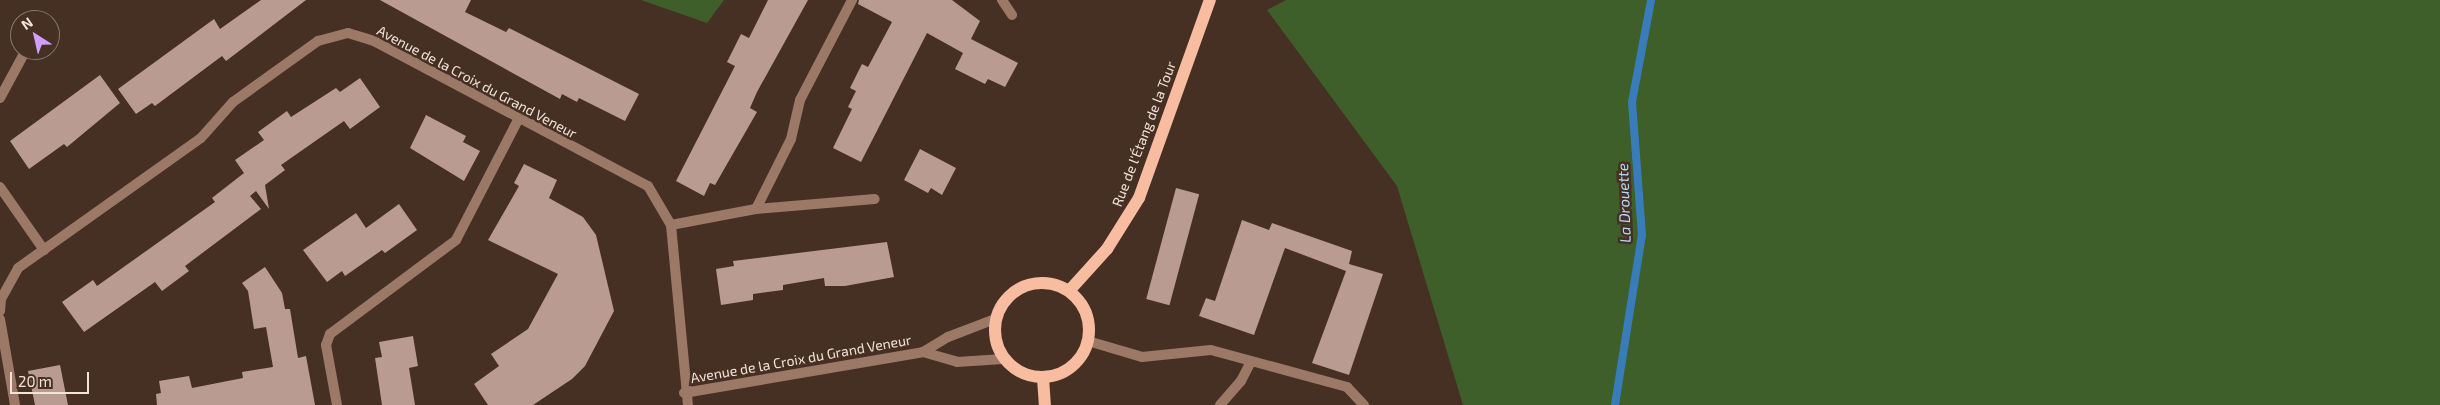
<!DOCTYPE html>
<html>
<head>
<meta charset="utf-8">
<style>
	body { margin:0 }
	#map { position:relative; width:2440px; height:405px; overflow:hidden; background:#463023; font-family:"Exo 2",sans-serif }
	div>[style] { position:absolute }
	[style*='--x'] { left:calc(var(--x)*1px); top:calc(var(--y)*1px); width:calc(var(--w)*1px); rotate:calc(var(--a)*1deg) }
	.green>* { inset:0; background:#3e5f29 }
	.stream>* { height:8px; margin:-4px; padding:0 4px; transform-origin:4px; border-radius:4px; background:#387dba }
	.building>* { inset:0; background:#b99b91; transform-origin:0 0 }
	.minor>* { height:10px; margin:-5px; padding:0 5px; transform-origin:5px; border-radius:5px; background:#9c7866 }
	.primary>* { height:12px; margin:-6px; padding:0 6px; transform-origin:6px; border-radius:6px; background:#f8bda0 }
	.primary>.ring { margin:-6px; padding:0; box-sizing:content-box; background:none; border:12px solid #f8bda0; border-radius:50% }
	span { translate:-50% -50%; white-space:nowrap; text-align:center; line-height:1.15; -webkit-text-stroke:5px #463023; paint-order:stroke }
	.street-label { font-size:14px; color:#f1e3da }
	.water-label { font-size:15px; color:#b6d8f9; font-style:italic }
	.north { position:absolute; left:10px; top:10px; width:50px; height:50px; box-sizing:border-box; background:#463023; border:1px solid #8a786c; border-radius:50%; rotate:325deg; font-size:14px; font-weight:700; line-height:20px; text-align:center; color:#f1e3da }
	.north::after { content:''; display:block; margin:auto; width:18px; height:22px; background:#d19dfe; clip-path:polygon(50% 0,100% 100%,50% 72%,0 100%) }
	.scale { position:absolute; left:10px; top:372px; width:79px; height:22px; box-sizing:border-box; border:2px solid #f1e3da; border-top:0; padding-left:6px; font-size:15px; line-height:18px; white-space:nowrap; color:#f1e3da; -webkit-text-stroke:4px #463023; paint-order:stroke }
</style>
</head>
<body>
<div id="map">
	<div class="green">
		<i style="clip-path:polygon(641px 0,724px 0,707px 23px)"></i>
		<i style="clip-path:polygon(1286px 0,2440px 0,2440px 405px,1463px 405px,1397px 186px,1267px 10px)"></i>
	</div>
	<div class="stream">
		<i style="--x:1615;--y:405;--w:172;--a:-81"></i>
		<i style="--x:1642;--y:235;--w:133;--a:-94.3"></i>
		<i style="--x:1632;--y:102;--w:104;--a:-79.4"></i>
	</div>
	<div class="building">
		<i style="clip-path:polygon(261px 0,306px 0,226px 61px,222px 56px,155px 106px,152px 103px,136px 114px,118px 89px,214px 19px,220px 29px)"></i>
		<i style="clip-path:polygon(380px 0,471px 0,465px 12px,506px 32px,509px 28px,639px 94px,625px 121px,579px 98px,577px 102px,562px 94px,560px 99px)"></i>
		<i style="clip-path:polygon(768px 0,808px 0,757px 92px,750px 108px,757px 112px,715px 185px,710px 183px,704px 196px,676px 181px,735px 66px,727px 62px,741px 34px,749px 38px)"></i>
		<i style="clip-path:polygon(859px 0,952px 0,980px 21px,971px 39px,1018px 63px,1005px 87px,988px 79px,985px 84px,955px 69px,963px 53px,927px 33px,861px 162px,833px 148px,852px 109px,848px 107px,856px 91px,850px 88px,862px 64px,868px 67px,892px 22px,858px 4px)"></i>
		<i style="clip-path:polygon(100px 75px,120px 103px,67px 147px,64px 144px,29px 169px,10px 141px)"></i>
		<i style="clip-path:polygon(360px 78px,380px 107px,350px 129px,344px 121px,281px 165px,285px 170px,265px 185px,269px 209px,256px 191px,250px 196px,261px 209px,185px 266px,189px 271px,162px 291px,155px 282px,84px 332px,62px 302px,93px 280px,97px 286px,215px 202px,212px 198px,244px 173px,235px 160px,264px 140px,258px 132px,287px 111px,291px 117px,336px 88px,340px 92px)"></i>
		<i style="clip-path:polygon(426px 115px,466px 136px,463px 142px,480px 151px,464px 181px,410px 148px)"></i>
		<i style="clip-path:polygon(920px 149px,956px 168px,942px 195px,931px 188px,928px 193px,904px 180px)"></i>
		<i style="clip-path:polygon(524px 164px,557px 180px,549px 198px,583px 217px,596px 235px,614px 311px,585px 366px,572px 379px,533px 405px,488px 405px,474px 384px,499px 366px,491px 354px,528px 329px,558px 274px,488px 240px,519px 186px,514px 183px)"></i>
		<i style="left:1176px;top:188px;width:24px;height:115px;rotate:15deg"></i>
		<i style="clip-path:polygon(399px 204px,417px 230px,385px 253px,382px 250px,345px 276px,342px 271px,327px 282px,303px 250px,356px 213px,366px 228px)"></i>
		<i style="clip-path:polygon(1242px 220px,1269px 230px,1272px 223px,1352px 251px,1349px 264px,1383px 274px,1349px 375px,1312px 363px,1346px 271px,1285px 248px,1254px 335px,1199px 316px,1206px 298px,1215px 301px)"></i>
		<i style="clip-path:polygon(887px 242px,894px 277px,845px 286px,825px 286px,824px 278px,783px 285px,783px 290px,753px 294px,753px 300px,721px 305px,716px 269px,734px 266px,733px 261px)"></i>
		<i style="clip-path:polygon(265px 267px,282px 293px,285px 309px,290px 309px,298px 358px,306px 356px,315px 405px,157px 405px,156px 394px,161px 393px,159px 381px,189px 376px,192px 388px,243px 378px,242px 372px,273px 367px,266px 327px,254px 329px,248px 291px,242px 283px)"></i>
		<i style="clip-path:polygon(413px 336px,418px 366px,409px 368px,415px 405px,382px 405px,375px 358px,382px 357px,379px 342px)"></i>
		<i style="clip-path:polygon(60px 365px,68px 405px,35px 405px,28px 371px)"></i>
	</div>
	<div class="minor">
		<i style="--x:1002;--y:0;--w:18;--a:56"></i>
		<i style="--x:0;--y:98;--w:55;--a:-61.6"></i>
		<i style="--x:0;--y:187;--w:77;--a:55.1"></i>
		<i style="--x:756;--y:209;--w:119;--a:-4.8"></i>
		<i style="--x:671;--y:225;--w:86;--a:-10.7"></i>
		<i style="--x:756;--y:209;--w:78;--a:-63.4"></i>
		<i style="--x:791;--y:139;--w:40;--a:-77"></i>
		<i style="--x:800;--y:100;--w:113;--a:-62.5"></i>
		<i style="--x:0;--y:311;--w:12;--a:-85"></i>
		<i style="--x:1;--y:299;--w:35;--a:-61"></i>
		<i style="--x:18;--y:268;--w:224;--a:-35.4"></i>
		<i style="--x:201;--y:138;--w:48;--a:-48.4"></i>
		<i style="--x:233;--y:102;--w:105;--a:-35.7"></i>
		<i style="--x:318;--y:41;--w:31;--a:-15"></i>
		<i style="--x:348;--y:33;--w:27;--a:17"></i>
		<i style="--x:374;--y:41;--w:310;--a:27.9"></i>
		<i style="--x:648;--y:186;--w:45;--a:59.5"></i>
		<i style="--x:671;--y:225;--w:181;--a:84.6"></i>
		<i style="--x:0;--y:319;--w:87;--a:80.1"></i>
		<i style="--x:1088;--y:341;--w:56;--a:16.5"></i>
		<i style="--x:1142;--y:357;--w:69;--a:-5.8"></i>
		<i style="--x:1211;--y:350;--w:141;--a:15.2"></i>
		<i style="--x:1347;--y:387;--w:25;--a:47"></i>
		<i style="--x:923;--y:352;--w:35;--a:16"></i>
		<i style="--x:957;--y:362;--w:46;--a:-3.7"></i>
		<i style="--x:684;--y:393;--w:242;--a:-9.7"></i>
		<i style="--x:923;--y:352;--w:29;--a:-31"></i>
		<i style="--x:948;--y:337;--w:50;--a:-21"></i>
		<i style="--x:337;--y:405;--w:61;--a:-100.4"></i>
		<i style="--x:326;--y:345;--w:12;--a:-70"></i>
		<i style="--x:330;--y:334;--w:157;--a:-36.7"></i>
		<i style="--x:456;--y:240;--w:137;--a:-62.7"></i>
		<i style="--x:1220;--y:405;--w:32;--a:-49"></i>
		<i style="--x:1241;--y:381;--w:22;--a:-63"></i>
	</div>
	<div class="primary">
		<i class="ring" style="left:995px;top:283px;width:82px;height:82px"></i>
		<i style="--x:1069;--y:291;--w:57;--a:-47.9"></i>
		<i style="--x:1107;--y:249;--w:60;--a:-57.9"></i>
		<i style="--x:1139;--y:198;--w:210;--a:-70.3"></i>
		<i style="--x:1043;--y:378;--w:27;--a:86"></i>
	</div>
	<div class="street-label">
		<span style="left:477px;top:82px;rotate:28deg">Avenue de la Croix du Grand Veneur</span>
		<span style="left:1144px;top:134px;rotate:-69deg">Rue de l'Étang de la Tour</span>
		<span style="left:801px;top:359px;rotate:-10deg">Avenue de la Croix du Grand Veneur</span>
	</div>
	<div class="water-label">
		<span style="left:1624px;top:203px;rotate:-92deg">La Drouette</span>
	</div>
	<div class="north">N</div>
	<div class="scale">20 m</div>
</div>
</body>
</html>
